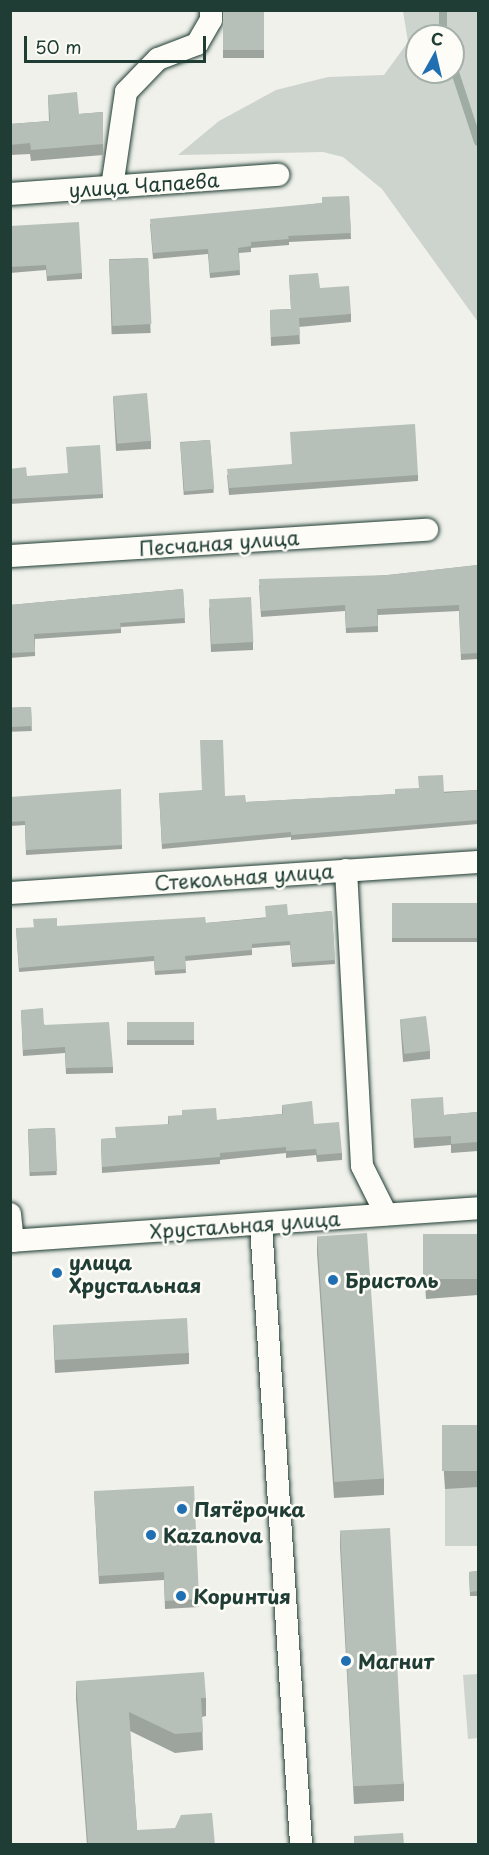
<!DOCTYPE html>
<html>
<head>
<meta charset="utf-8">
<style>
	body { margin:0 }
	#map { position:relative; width:489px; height:1855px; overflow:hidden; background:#f0f1eb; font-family:"Playpen Sans",sans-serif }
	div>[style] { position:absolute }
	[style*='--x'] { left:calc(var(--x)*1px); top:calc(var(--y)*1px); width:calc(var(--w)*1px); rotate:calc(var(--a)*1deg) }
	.green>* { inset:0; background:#cdd3cd; transform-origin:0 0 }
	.stream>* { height:8px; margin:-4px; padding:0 4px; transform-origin:4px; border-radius:4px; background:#9faca4 }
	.roads { filter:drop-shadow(0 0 2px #1f3d34) drop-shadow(0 0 2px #1f3d34) }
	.street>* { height:22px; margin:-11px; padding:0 11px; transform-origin:11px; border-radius:11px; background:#fdfcf7 }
	.wall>* { inset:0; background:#9da49e; transform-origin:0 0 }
	.building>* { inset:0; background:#b6bfb8; transform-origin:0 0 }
	.dots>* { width:16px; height:16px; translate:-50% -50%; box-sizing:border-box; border:3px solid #fdfcf7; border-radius:50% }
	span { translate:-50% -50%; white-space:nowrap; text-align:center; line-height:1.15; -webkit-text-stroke:5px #fdfcf7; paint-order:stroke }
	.street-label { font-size:20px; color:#1f3d34 }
	.poi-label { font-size:20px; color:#1f3d34; font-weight:700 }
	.left { translate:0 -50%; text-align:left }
	.frame { position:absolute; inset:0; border:12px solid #1f3d34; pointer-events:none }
	.north { position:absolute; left:405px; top:24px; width:60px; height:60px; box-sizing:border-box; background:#fdfcf7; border:2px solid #a4b0a9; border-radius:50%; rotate:8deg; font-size:16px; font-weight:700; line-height:24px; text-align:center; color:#1f3d34 }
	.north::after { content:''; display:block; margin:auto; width:21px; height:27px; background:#1f6fb2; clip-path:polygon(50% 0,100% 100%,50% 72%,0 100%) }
	.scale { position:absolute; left:24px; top:36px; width:182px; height:27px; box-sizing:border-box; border:3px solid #1f3d34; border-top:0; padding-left:8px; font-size:18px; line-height:21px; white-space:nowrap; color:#1f3d34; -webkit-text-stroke:4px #fdfcf7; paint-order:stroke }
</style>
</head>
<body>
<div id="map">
	<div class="green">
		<i style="clip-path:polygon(evenodd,403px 11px,478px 11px,478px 322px,382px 189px,343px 157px,323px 152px,178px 155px,219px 121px,276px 90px,328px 77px,384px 75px,408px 42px,403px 11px,417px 36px,453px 36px,453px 72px,417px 72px,417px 36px)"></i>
		<i style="left:478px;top:1487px;width:59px;height:33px;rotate:90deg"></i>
		<i style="clip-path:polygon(478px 1674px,478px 1738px,468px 1739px,463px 1675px)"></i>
	</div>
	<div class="stream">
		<i style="--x:443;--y:10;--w:26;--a:90"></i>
		<i style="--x:453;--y:66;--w:80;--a:71.8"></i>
	</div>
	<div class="roads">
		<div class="street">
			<i style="--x:112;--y:187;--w:96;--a:-81.6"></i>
			<i style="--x:126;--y:92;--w:46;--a:-45.9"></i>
			<i style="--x:158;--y:59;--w:42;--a:-21"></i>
			<i style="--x:197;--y:44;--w:28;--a:-60"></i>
			<i style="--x:211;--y:20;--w:10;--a:-90"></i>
			<i style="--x:10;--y:194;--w:269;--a:-4.1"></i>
			<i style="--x:10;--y:556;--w:418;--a:-3.6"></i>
			<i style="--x:346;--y:870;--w:296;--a:86.9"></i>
			<i style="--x:362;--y:1166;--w:54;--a:63.4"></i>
			<i style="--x:10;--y:893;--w:469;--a:-3.8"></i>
			<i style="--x:10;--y:1214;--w:27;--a:84"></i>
			<i style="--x:261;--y:1225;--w:620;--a:86.3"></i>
			<i style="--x:10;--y:1241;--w:469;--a:-4"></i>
		</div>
	</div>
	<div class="wall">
		<i style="left:223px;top:10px;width:41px;height:48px"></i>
		<i style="clip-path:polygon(48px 95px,79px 114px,103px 112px,103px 155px,31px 161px,30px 154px,10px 155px,10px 124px,49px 121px)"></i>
		<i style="clip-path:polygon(349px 196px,351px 239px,289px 242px,289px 245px,251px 248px,251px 252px,239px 253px,240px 275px,210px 278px,208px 254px,153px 259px,150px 224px,322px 203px)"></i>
		<i style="clip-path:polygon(10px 226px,82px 273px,82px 279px,47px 281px,46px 270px,10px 273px)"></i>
		<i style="left:148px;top:258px;width:75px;height:39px;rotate:88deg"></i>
		<i style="clip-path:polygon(289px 275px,320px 288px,351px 314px,351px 322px,299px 327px,300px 344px,271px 346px,270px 310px,291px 309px)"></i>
		<i style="clip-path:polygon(113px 396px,151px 441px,151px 449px,116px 451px)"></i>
		<i style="left:210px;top:440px;width:53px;height:30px;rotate:86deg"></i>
		<i style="clip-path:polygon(10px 469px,27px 476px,103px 494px,103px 498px,10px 504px)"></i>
		<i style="clip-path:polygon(227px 475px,418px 475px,418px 481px,229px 495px)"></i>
		<i style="clip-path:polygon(478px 565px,478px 659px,461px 660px,459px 611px,378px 615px,378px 632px,346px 633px,345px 611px,261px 617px,259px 585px,388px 575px)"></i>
		<i style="clip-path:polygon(183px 589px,185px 623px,121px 627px,121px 633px,35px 639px,35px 656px,10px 658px,10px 605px)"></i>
		<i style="clip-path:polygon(209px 607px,253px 642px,253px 650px,211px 652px)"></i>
		<i style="left:31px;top:707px;width:24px;height:21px;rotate:88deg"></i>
		<i style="clip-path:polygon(478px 790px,478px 824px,291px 840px,291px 837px,162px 849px,159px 793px,225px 796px,246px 802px)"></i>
		<i style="clip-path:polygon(10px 797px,122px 845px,122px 849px,26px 855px,25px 825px,10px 826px)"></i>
		<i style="left:478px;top:903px;width:39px;height:86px;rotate:90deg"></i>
		<i style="clip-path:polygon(332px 911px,335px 964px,292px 967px,290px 945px,252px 948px,252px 955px,185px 961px,186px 973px,155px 975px,154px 961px,19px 972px,16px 928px,206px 923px)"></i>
		<i style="clip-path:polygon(21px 1010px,113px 1067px,113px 1073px,66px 1074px,65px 1053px,23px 1056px)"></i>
		<i style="clip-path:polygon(400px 1019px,430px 1051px,430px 1059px,403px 1062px)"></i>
		<i style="left:194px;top:1022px;width:23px;height:67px;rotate:90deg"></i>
		<i style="clip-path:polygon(411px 1099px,444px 1115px,478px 1112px,478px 1151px,451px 1153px,451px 1145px,414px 1148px)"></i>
		<i style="clip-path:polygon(282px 1105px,314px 1124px,342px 1153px,342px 1160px,317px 1162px,316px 1155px,286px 1158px,286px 1153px,220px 1160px,220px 1164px,102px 1173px,101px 1139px,116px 1138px,168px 1124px,168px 1116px,217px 1120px,282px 1114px)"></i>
		<i style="left:55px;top:1128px;width:47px;height:27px;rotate:88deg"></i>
		<i style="clip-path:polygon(478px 1234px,478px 1295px,426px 1299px,423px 1255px,423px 1238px)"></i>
		<i style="clip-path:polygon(317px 1236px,384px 1478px,384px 1495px,334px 1498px,317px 1253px)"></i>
		<i style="clip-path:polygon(53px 1326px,189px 1353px,189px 1364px,55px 1373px)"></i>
		<i style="clip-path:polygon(478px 1425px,478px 1487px,445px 1489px,442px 1444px,442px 1427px)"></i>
		<i style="clip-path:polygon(94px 1491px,199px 1599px,199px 1607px,165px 1609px,164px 1580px,99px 1584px)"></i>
		<i style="clip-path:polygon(340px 1530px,404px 1784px,404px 1801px,354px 1804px,340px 1547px)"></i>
		<i style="clip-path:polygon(478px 1571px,478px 1596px,470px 1596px,469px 1572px)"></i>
		<i style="clip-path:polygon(76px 1681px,206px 1698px,206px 1716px,202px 1717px,203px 1750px,175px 1753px,130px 1731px,137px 1830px,215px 1845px,87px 1845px,76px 1699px)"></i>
	</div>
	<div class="building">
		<i style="left:223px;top:10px;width:41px;height:40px"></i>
		<i style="clip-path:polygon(77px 92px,79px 114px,103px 112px,103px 144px,31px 150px,30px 143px,10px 145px,10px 124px,50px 121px,48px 95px)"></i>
		<i style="clip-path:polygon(349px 196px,351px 233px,288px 236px,289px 239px,251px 242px,251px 246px,238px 248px,240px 270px,210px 273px,208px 249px,153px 253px,150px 219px,322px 203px,322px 197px)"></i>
		<i style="clip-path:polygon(79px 222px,82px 273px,47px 276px,46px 265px,10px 267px,10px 226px)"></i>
		<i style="left:148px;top:258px;width:66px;height:39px;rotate:87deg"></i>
		<i style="clip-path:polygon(318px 273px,320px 288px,349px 286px,351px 314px,299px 318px,300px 335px,271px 337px,270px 310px,291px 309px,289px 275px)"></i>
		<i style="left:147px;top:393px;width:48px;height:34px;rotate:85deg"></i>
		<i style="clip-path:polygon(415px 424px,418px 475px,229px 488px,227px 469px,292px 464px,290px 432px)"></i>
		<i style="left:210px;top:440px;width:49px;height:30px;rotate:85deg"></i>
		<i style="clip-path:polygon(100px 445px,103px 494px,10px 499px,10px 469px,26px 467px,27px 476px,68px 473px,66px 447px)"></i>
		<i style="clip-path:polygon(478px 565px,478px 653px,461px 654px,459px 605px,377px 609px,378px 626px,346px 628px,345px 605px,261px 611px,259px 579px,388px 575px)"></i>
		<i style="clip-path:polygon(183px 589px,185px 618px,120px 623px,121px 629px,34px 634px,35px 652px,10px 653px,10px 605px)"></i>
		<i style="left:251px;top:597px;width:45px;height:42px;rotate:87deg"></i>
		<i style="left:31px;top:707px;width:19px;height:21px;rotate:87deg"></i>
		<i style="clip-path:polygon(200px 740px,223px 740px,225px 796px,245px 795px,246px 802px,395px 794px,395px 789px,419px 788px,418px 776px,443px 775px,444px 793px,478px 790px,478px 820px,291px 835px,291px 832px,162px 844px,159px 793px,202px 790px)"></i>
		<i style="clip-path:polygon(121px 789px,122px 845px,26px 850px,25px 821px,10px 822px,10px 797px)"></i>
		<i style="left:478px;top:903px;width:35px;height:86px;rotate:90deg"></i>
		<i style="clip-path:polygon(287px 904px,288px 915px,332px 911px,335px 960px,292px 963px,290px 941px,252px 944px,252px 950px,185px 956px,186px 969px,155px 971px,154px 956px,19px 968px,16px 928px,34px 928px,33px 919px,57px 918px,57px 926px,205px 917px,206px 923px,266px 918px,265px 906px)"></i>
		<i style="clip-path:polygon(43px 1008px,44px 1025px,109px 1022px,113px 1067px,66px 1068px,65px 1047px,23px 1050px,21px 1010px)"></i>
		<i style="left:426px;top:1016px;width:35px;height:26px;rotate:83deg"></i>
		<i style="left:194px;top:1022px;width:18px;height:67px;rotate:90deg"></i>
		<i style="clip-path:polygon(443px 1097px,444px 1115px,478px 1112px,478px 1142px,451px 1144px,451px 1136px,414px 1138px,411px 1099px)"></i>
		<i style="clip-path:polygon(312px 1101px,314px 1124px,339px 1122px,342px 1153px,317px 1155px,316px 1149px,286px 1151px,286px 1147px,220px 1153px,220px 1157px,102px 1167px,101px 1139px,116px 1138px,115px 1127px,169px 1124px,168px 1116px,182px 1115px,182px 1110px,216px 1108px,217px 1120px,283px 1114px,282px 1105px)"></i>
		<i style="left:55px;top:1128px;width:43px;height:27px;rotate:87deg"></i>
		<i style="left:367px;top:1233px;width:246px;height:50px;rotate:86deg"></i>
		<i style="left:478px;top:1234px;width:45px;height:55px;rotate:90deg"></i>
		<i style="left:187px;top:1318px;width:35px;height:134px;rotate:87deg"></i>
		<i style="left:478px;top:1425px;width:46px;height:36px;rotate:90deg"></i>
		<i style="clip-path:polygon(194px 1486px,199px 1599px,165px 1601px,164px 1572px,99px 1576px,94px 1491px)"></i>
		<i style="left:390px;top:1528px;width:256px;height:50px;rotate:87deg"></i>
		<i style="clip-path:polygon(478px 1571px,478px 1591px,470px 1592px,469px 1572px)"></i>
		<i style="clip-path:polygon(204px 1672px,206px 1698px,201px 1698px,203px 1732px,175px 1734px,129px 1712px,137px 1830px,175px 1828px,181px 1815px,212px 1813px,215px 1845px,88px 1845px,76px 1681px)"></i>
		<i style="clip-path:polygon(403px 1833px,404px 1845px,354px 1845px,354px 1836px)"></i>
	</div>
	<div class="dots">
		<i style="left:57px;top:1273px;background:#1f6fb2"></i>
		<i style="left:333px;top:1280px;background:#1f6fb2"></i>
		<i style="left:182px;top:1509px;background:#1f6fb2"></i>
		<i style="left:151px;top:1535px;background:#1f6fb2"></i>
		<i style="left:181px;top:1596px;background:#1f6fb2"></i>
		<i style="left:346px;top:1661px;background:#1f6fb2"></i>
	</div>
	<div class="street-label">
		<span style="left:144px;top:185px;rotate:-4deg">улица Чапаева</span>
		<span style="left:219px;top:543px;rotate:-4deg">Песчаная улица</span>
		<span style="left:244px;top:877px;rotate:-4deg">Стекольная улица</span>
		<span style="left:245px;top:1225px;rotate:-4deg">Хрустальная улица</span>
	</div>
	<div class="poi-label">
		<span class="left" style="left:69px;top:1274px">улица<br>Хрустальная</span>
		<span class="left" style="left:345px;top:1280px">Бристоль</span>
		<span class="left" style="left:194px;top:1509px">Пятёрочка</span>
		<span class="left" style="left:163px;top:1535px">Kazanova</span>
		<span class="left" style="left:193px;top:1596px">Коринтия</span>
		<span class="left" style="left:358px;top:1661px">Магнит</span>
	</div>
	<div class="frame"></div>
	<div class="north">С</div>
	<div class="scale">50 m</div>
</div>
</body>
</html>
